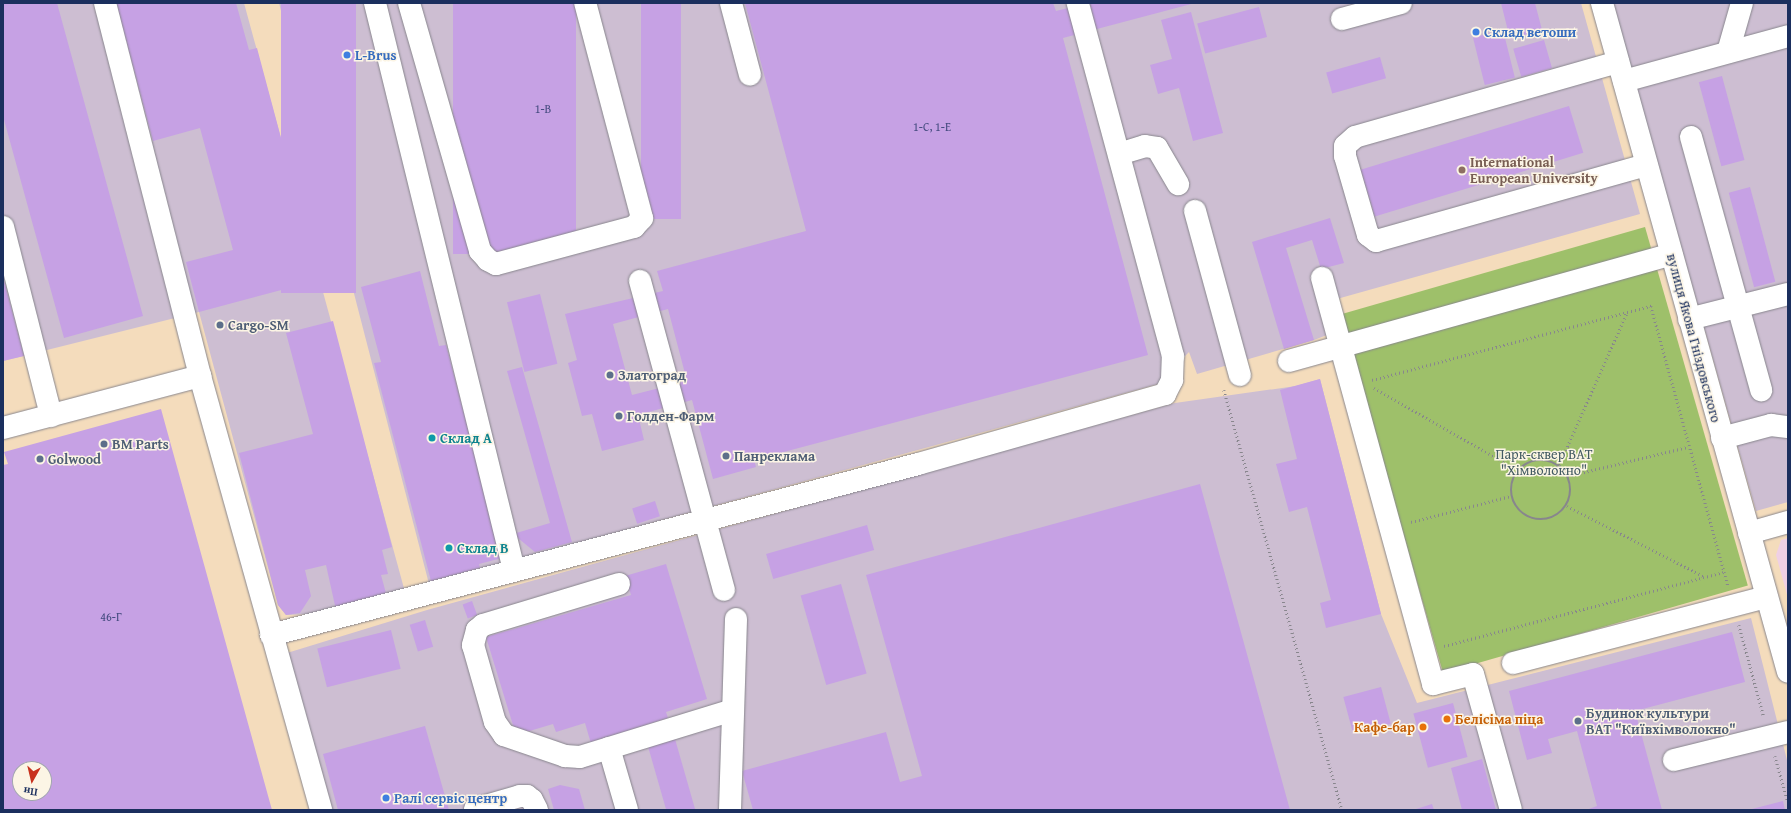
<!DOCTYPE html>
<html>
<head>
<meta charset="utf-8">
<style>
	body { margin:0 }
	#map { position:relative; width:1791px; height:813px; overflow:hidden; background:#f4dcbc; font-family:"Gentium Book Plus",serif }
	div>[style] { position:absolute }
	[style*='--x'] { left:calc(var(--x)*1px); top:calc(var(--y)*1px); width:calc(var(--w)*1px); rotate:calc(var(--a)*1deg) }
	.built>* { inset:0; background:#efd0e5 }
	.industrial>* { inset:0; background:#cdbed2 }
	.green>* { inset:0; background:#9ec06a; transform-origin:0 0 }
	.building>* { inset:0; background:#c6a1e4; transform-origin:0 0 }
	.path>* { height:2.5px; margin-top:-1.25px; transform-origin:0; background:repeating-linear-gradient(90deg,#88868d 0 1px,transparent 0 4px) }
	.path>.ring { margin:-1.25px; padding:0; box-sizing:content-box; background:none; border:2.5px solid #88868d; border-radius:50% }
	.roads { filter:drop-shadow(0 0 1px #88868d) drop-shadow(0 0 1px #88868d) }
	.minor>* { height:22px; margin:-11px; padding:0 11px; transform-origin:11px; border-radius:11px; background:#fff }
	.dots>* { width:11px; height:11px; translate:-50% -50%; box-sizing:border-box; border:2px solid #fcf5e5; border-radius:50% }
	span { translate:-50% -50%; white-space:nowrap; text-align:center; line-height:1.15; -webkit-text-stroke:3px #fcf5e5; paint-order:stroke }
	.number-label { font-size:12px; color:#464c80 }
	.number-label span { -webkit-text-stroke-width:0 }
	.shop-label { font-size:14px; color:#366cbe; font-weight:700 }
	.left { translate:0 -50%; text-align:left }
	.education-label { font-size:14px; color:#785e54; font-weight:700 }
	.service-label { font-size:14px; color:#4e5e75; font-weight:700 }
	.street-label { font-size:14px; color:#1b2f5e }
	.culture-label { font-size:14px; color:#0d838f; font-weight:700 }
	.park-label { font-size:14px; color:#425a62 }
	.food-label { font-size:14px; color:#c56008; font-weight:700 }
	.right { translate:-100% -50%; text-align:right }
	.frame { position:absolute; inset:0; border:4px solid #1b2f5e; pointer-events:none }
	.north { position:absolute; left:12px; top:761px; width:40px; height:40px; box-sizing:border-box; background:#fcf5e5; border:1px solid #a2a6af; border-radius:50%; rotate:188deg; font-size:11px; font-weight:700; line-height:16px; text-align:center; color:#1b2f5e }
	.north::after { content:''; display:block; margin:auto; width:14px; height:18px; background:#c8321e; clip-path:polygon(50% 0,100% 100%,50% 72%,0 100%) }
</style>
</head>
<body>
<div id="map">
	<div class="built">
		<i style="clip-path:polygon(1788px 538px,1788px 598px,1776px 555px,1781px 540px)"></i>
	</div>
	<div class="industrial">
		<i style="clip-path:polygon(3px 3px,244px 3px,405px 592px,312px 614px,286px 615px,278px 605px,199px 312px,3px 361px)"></i>
		<i style="clip-path:polygon(279px 3px,1581px 3px,1640px 214px,1319px 304px,1327px 335px,1314px 340px,1197px 374px,1189px 352px,1158px 384px,429px 584px)"></i>
		<i style="clip-path:polygon(1612px 3px,1788px 3px,1788px 502px,1756px 511px)"></i>
		<i style="clip-path:polygon(1320px 379px,1381px 614px,1417px 703px,1751px 618px,1788px 764px,1788px 810px,330px 810px,287px 653px,427px 610px,1175px 403px,1296px 386px)"></i>
	</div>
	<div class="green">
		<i style="left:1645px;top:227px;width:373px;height:317px;rotate:74deg"></i>
	</div>
	<div class="building">
		<i style="clip-path:polygon(3px 3px,57px 3px,143px 316px,64px 338px,3px 116px)"></i>
		<i style="clip-path:polygon(116px 3px,236px 3px,249px 50px,257px 48px,319px 280px,199px 312px,186px 262px,233px 250px,200px 128px,153px 141px)"></i>
		<i style="left:281px;top:3px;width:75px;height:290px"></i>
		<i style="left:453px;top:3px;width:123px;height:251px"></i>
		<i style="left:641px;top:3px;width:40px;height:216px"></i>
		<i style="clip-path:polygon(evenodd,745px 3px,1053px 3px,1056px 11px,1088px 3px,1195px 3px,1063px 38px,1148px 355px,754px 460px,756px 467px,713px 479px,692px 400px,638px 415px,644px 440px,602px 451px,592px 414px,582px 416px,568px 363px,577px 360px,565px 314px,663px 291px,657px 271px,806px 231px,745px 3px,668px 309px,687px 381px,632px 395px,613px 324px,668px 309px)"></i>
		<i style="clip-path:polygon(1501px 3px,1535px 3px,1542px 30px,1510px 39px)"></i>
		<i style="left:1259px;top:7px;width:31px;height:64px;rotate:75deg"></i>
		<i style="clip-path:polygon(1191px 12px,1223px 133px,1193px 141px,1179px 88px,1158px 94px,1150px 65px,1172px 59px,1161px 20px)"></i>
		<i style="left:1503px;top:30px;width:49px;height:31px;rotate:76deg"></i>
		<i style="left:1544px;top:40px;width:29px;height:32px;rotate:74deg"></i>
		<i style="left:1380px;top:57px;width:22px;height:56px;rotate:74deg"></i>
		<i style="left:1722px;top:76px;width:87px;height:24px;rotate:75deg"></i>
		<i style="left:1569px;top:106px;width:49px;height:218px;rotate:73deg"></i>
		<i style="left:1750px;top:187px;width:98px;height:22px;rotate:75deg"></i>
		<i style="clip-path:polygon(1330px 218px,1344px 263px,1321px 269px,1312px 240px,1286px 248px,1314px 340px,1284px 349px,1252px 242px)"></i>
		<i style="clip-path:polygon(420px 271px,439px 346px,446px 345px,502px 558px,479px 564px,480px 568px,431px 581px,374px 363px,381px 362px,361px 287px)"></i>
		<i style="clip-path:polygon(3px 277px,24px 356px,3px 361px)"></i>
		<i style="left:540px;top:294px;width:72px;height:34px;rotate:76deg"></i>
		<i style="clip-path:polygon(333px 321px,392px 547px,382px 550px,388px 574px,381px 575px,387px 597px,336px 610px,326px 565px,305px 570px,311px 596px,300px 613px,286px 615px,278px 605px,239px 453px,313px 434px,286px 333px)"></i>
		<i style="clip-path:polygon(522px 367px,572px 542px,535px 552px,513px 534px,550px 523px,507px 371px)"></i>
		<i style="clip-path:polygon(1320px 379px,1381px 614px,1326px 628px,1320px 603px,1331px 600px,1307px 507px,1289px 512px,1276px 464px,1297px 459px,1280px 390px)"></i>
		<i style="clip-path:polygon(evenodd,161px 409px,272px 810px,3px 810px,3px 465px,8px 464px,4px 452px,161px 409px,20px 769px,44px 769px,44px 793px,20px 793px,20px 769px)"></i>
		<i style="clip-path:polygon(1200px 484px,1290px 810px,753px 810px,742px 771px,886px 732px,900px 782px,922px 776px,866px 575px)"></i>
		<i style="left:655px;top:501px;width:16px;height:24px;rotate:72deg"></i>
		<i style="left:867px;top:525px;width:26px;height:105px;rotate:74deg"></i>
		<i style="clip-path:polygon(666px 564px,707px 699px,666px 712px,668px 718px,646px 725px,647px 730px,592px 747px,585px 723px,556px 732px,553px 724px,516px 735px,486px 637px,631px 595px,625px 576px)"></i>
		<i style="left:841px;top:584px;width:93px;height:42px;rotate:74deg"></i>
		<i style="left:472px;top:601px;width:15px;height:10px;rotate:70deg"></i>
		<i style="left:425px;top:620px;width:28px;height:16px;rotate:73deg"></i>
		<i style="left:391px;top:630px;width:40px;height:76px;rotate:76deg"></i>
		<i style="clip-path:polygon(1732px 632px,1745px 682px,1635px 711px,1662px 810px,1586px 810px,1597px 806px,1577px 731px,1548px 739px,1552px 753px,1527px 760px,1509px 691px)"></i>
		<i style="left:1381px;top:687px;width:38px;height:39px;rotate:75deg"></i>
		<i style="left:1453px;top:703px;width:56px;height:41px;rotate:75deg"></i>
		<i style="clip-path:polygon(425px 726px,449px 810px,338px 810px,323px 754px)"></i>
		<i style="left:675px;top:739px;width:74px;height:28px;rotate:74deg"></i>
		<i style="clip-path:polygon(1482px 759px,1496px 810px,1462px 810px,1451px 768px)"></i>
		<i style="clip-path:polygon(560px 785px,579px 789px,585px 810px,554px 810px,548px 789px)"></i>
		<i style="clip-path:polygon(1783px 801px,1785px 810px,1752px 810px,1752px 809px)"></i>
		<i style="clip-path:polygon(1432px 804px,1434px 810px,1413px 810px)"></i>
	</div>
	<div class="path">
		<i style="--x:1372;--y:380;--w:289;--a:-14.9"></i>
		<i style="--x:1651;--y:306;--w:290;--a:74.6"></i>
		<i style="--x:1374;--y:388;--w:166;--a:29.7"></i>
		<i style="--x:1224;--y:390;--w:436;--a:74.3"></i>
		<i class="ring" style="left:1511px;top:460px;width:57.5px;height:57.5px"></i>
		<i style="--x:1559;--y:465;--w:167;--a:-66"></i>
		<i style="--x:1568;--y:476;--w:123;--a:-13.6"></i>
		<i style="--x:1567;--y:506;--w:155;--a:27.2"></i>
		<i style="--x:1411;--y:522;--w:103;--a:-14.6"></i>
		<i style="--x:1739;--y:625;--w:95;--a:74.8"></i>
		<i style="--x:1444;--y:646;--w:290;--a:-14.8"></i>
		<i style="--x:1775;--y:756;--w:48;--a:74.2"></i>
	</div>
	<div class="roads">
		<div class="minor">
			<i style="--x:105;--y:3;--w:385;--a:75.7"></i>
			<i style="--x:200;--y:376;--w:451;--a:74.4"></i>
			<i style="--x:375;--y:3;--w:584;--a:76.23"></i>
			<i style="--x:409;--y:3;--w:258;--a:74"></i>
			<i style="--x:480;--y:251;--w:12;--a:48"></i>
			<i style="--x:488;--y:260;--w:9;--a:27"></i>
			<i style="--x:496;--y:264;--w:143;--a:-15"></i>
			<i style="--x:634;--y:227;--w:12;--a:-48"></i>
			<i style="--x:642;--y:218;--w:222;--a:-104.8"></i>
			<i style="--x:731;--y:3;--w:74;--a:75.2"></i>
			<i style="--x:1602;--y:3;--w:694;--a:74.46"></i>
			<i style="--x:1342;--y:19;--w:61;--a:-15.2"></i>
			<i style="--x:1728;--y:52;--w:51;--a:-74.1"></i>
			<i style="--x:1618;--y:62;--w:273;--a:164.1"></i>
			<i style="--x:1355;--y:137;--w:13;--a:138"></i>
			<i style="--x:1345;--y:146;--w:10;--a:90"></i>
			<i style="--x:1345;--y:156;--w:82;--a:73.8"></i>
			<i style="--x:1368;--y:235;--w:10;--a:37"></i>
			<i style="--x:1376;--y:241;--w:281;--a:-15.7"></i>
			<i style="--x:1624;--y:81;--w:170;--a:-15.3"></i>
			<i style="--x:1691;--y:137;--w:263;--a:74.5"></i>
			<i style="--x:1119;--y:154;--w:27;--a:-17"></i>
			<i style="--x:1145;--y:146;--w:12;--a:9"></i>
			<i style="--x:1157;--y:148;--w:42;--a:59.7"></i>
			<i style="--x:1195;--y:211;--w:170;--a:74.7"></i>
			<i style="--x:3;--y:227;--w:195;--a:75.7"></i>
			<i style="--x:1322;--y:278;--w:421;--a:74.7"></i>
			<i style="--x:1433;--y:684;--w:41;--a:-14"></i>
			<i style="--x:1473;--y:674;--w:141;--a:74.4"></i>
			<i style="--x:640;--y:281;--w:320;--a:74.8"></i>
			<i style="--x:1689;--y:319;--w:102;--a:-14.2"></i>
			<i style="--x:1289;--y:361;--w:397;--a:-15.6"></i>
			<i style="--x:3;--y:428;--w:204;--a:-14.8"></i>
			<i style="--x:1722;--y:438;--w:51;--a:-14.9"></i>
			<i style="--x:1771;--y:425;--w:17;--a:7"></i>
			<i style="--x:1749;--y:533;--w:41;--a:-15.8"></i>
			<i style="--x:619;--y:584;--w:142;--a:163.2"></i>
			<i style="--x:483;--y:625;--w:8;--a:140"></i>
			<i style="--x:477;--y:630;--w:16;--a:105"></i>
			<i style="--x:473;--y:645;--w:80;--a:74.1"></i>
			<i style="--x:495;--y:722;--w:16;--a:55"></i>
			<i style="--x:504;--y:735;--w:65;--a:19"></i>
			<i style="--x:565;--y:756;--w:15;--a:4"></i>
			<i style="--x:580;--y:757;--w:160;--a:-17.1"></i>
			<i style="--x:271;--y:635;--w:669;--a:-14.8"></i>
			<i style="--x:918;--y:464;--w:257;--a:-15.8"></i>
			<i style="--x:1165;--y:394;--w:16;--a:-63"></i>
			<i style="--x:1172;--y:380;--w:24;--a:-88"></i>
			<i style="--x:1173;--y:356;--w:366;--a:-105.1"></i>
			<i style="--x:1513;--y:663;--w:262;--a:-14.6"></i>
			<i style="--x:609;--y:748;--w:65;--a:73.8"></i>
			<i style="--x:1674;--y:760;--w:117;--a:-13.8"></i>
			<i style="--x:475;--y:809;--w:47;--a:-16.1"></i>
			<i style="--x:520;--y:796;--w:7;--a:0"></i>
			<i style="--x:527;--y:796;--w:6;--a:39"></i>
			<i style="--x:532;--y:800;--w:11;--a:63"></i>
			<i style="--x:730;--y:810;--w:191;--a:-88.2"></i>
		</div>
	</div>
	<div class="dots">
		<i style="left:1476px;top:32px;background:#3f7fe0"></i>
		<i style="left:347px;top:55px;background:#3f7fe0"></i>
		<i style="left:1462px;top:170px;background:#8d6e63"></i>
		<i style="left:220px;top:325px;background:#5c6f8a"></i>
		<i style="left:610px;top:375px;background:#5c6f8a"></i>
		<i style="left:619px;top:416px;background:#5c6f8a"></i>
		<i style="left:432px;top:438px;background:#0f9aa8"></i>
		<i style="left:104px;top:444px;background:#5c6f8a"></i>
		<i style="left:726px;top:456px;background:#5c6f8a"></i>
		<i style="left:40px;top:459px;background:#5c6f8a"></i>
		<i style="left:449px;top:548px;background:#0f9aa8"></i>
		<i style="left:1447px;top:719px;background:#e8710a"></i>
		<i style="left:1578px;top:721px;background:#5c6f8a"></i>
		<i style="left:1423px;top:727px;background:#e8710a"></i>
		<i style="left:386px;top:798px;background:#3f7fe0"></i>
	</div>
	<div class="number-label">
		<span style="left:543px;top:109px">1-В</span>
		<span style="left:932px;top:127px">1-С, 1-E</span>
		<span style="left:111px;top:617px">46-Г</span>
	</div>
	<div class="shop-label">
		<span class="left" style="left:1484px;top:32px">Склад ветоши</span>
		<span class="left" style="left:355px;top:55px">L-Brus</span>
		<span class="left" style="left:394px;top:798px">Ралі сервіс центр</span>
	</div>
	<div class="education-label">
		<span class="left" style="left:1470px;top:170px">International<br>European University</span>
	</div>
	<div class="service-label">
		<span class="left" style="left:228px;top:325px">Cargo-SM</span>
		<span class="left" style="left:618px;top:375px">Златоград</span>
		<span class="left" style="left:627px;top:416px">Голден-Фарм</span>
		<span class="left" style="left:112px;top:444px">BM Parts</span>
		<span class="left" style="left:734px;top:456px">Панреклама</span>
		<span class="left" style="left:48px;top:459px">Golwood</span>
		<span class="left" style="left:1586px;top:721px">Будинок культури<br>ВАТ "Київхімволокно"</span>
	</div>
	<div class="street-label">
		<span style="left:1694px;top:338px;rotate:75deg">вулиця Якова Гніздовського</span>
	</div>
	<div class="culture-label">
		<span class="left" style="left:440px;top:438px">Склад A</span>
		<span class="left" style="left:457px;top:548px">Склад B</span>
	</div>
	<div class="park-label">
		<span style="left:1544px;top:462px">Парк-сквер ВАТ<br>"Хімволокно"</span>
	</div>
	<div class="food-label">
		<span class="left" style="left:1455px;top:719px">Белісіма піца</span>
		<span class="right" style="left:1415px;top:727px">Кафе-бар</span>
	</div>
	<div class="frame"></div>
	<div class="north">Пн</div>
</div>
</body>
</html>
